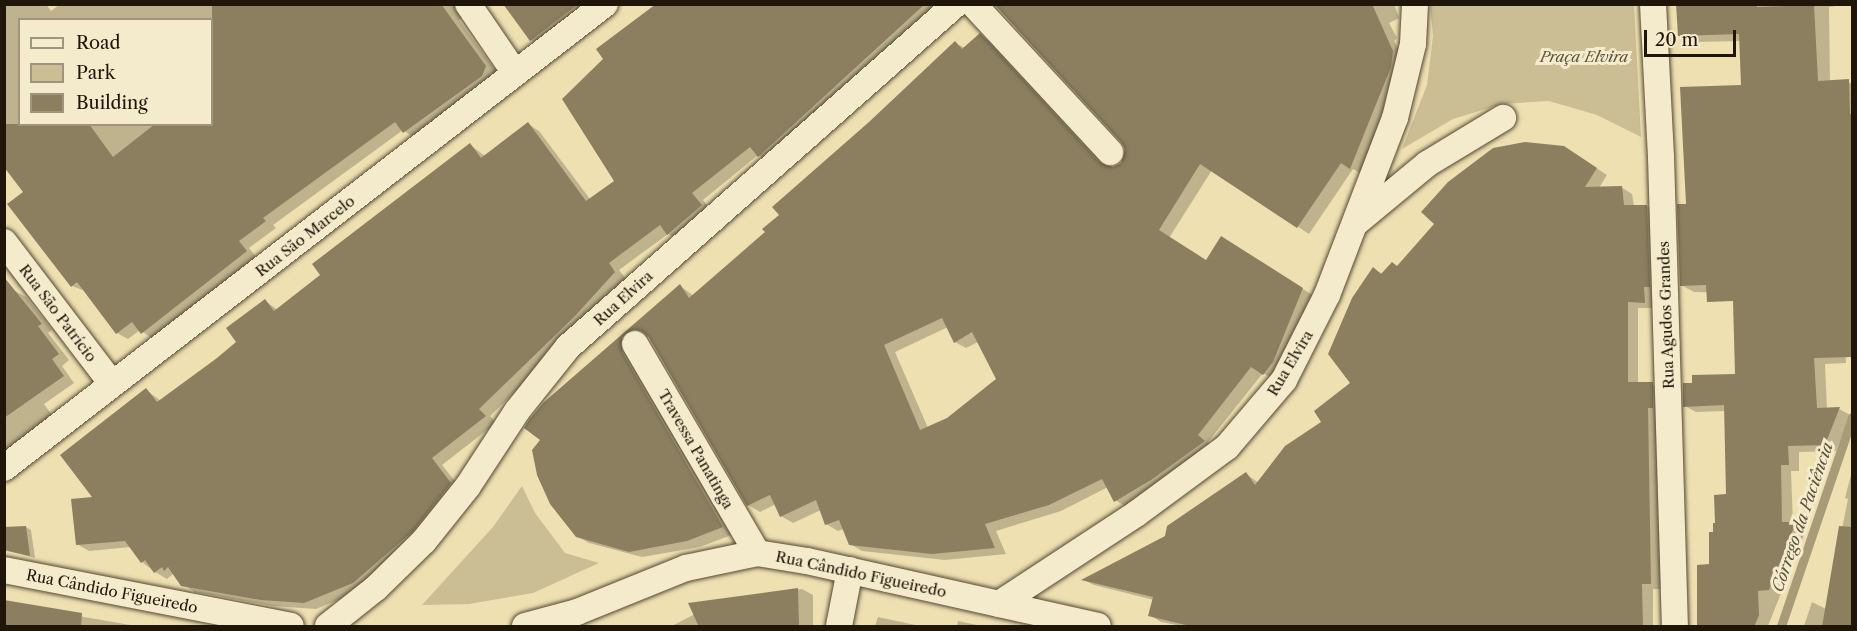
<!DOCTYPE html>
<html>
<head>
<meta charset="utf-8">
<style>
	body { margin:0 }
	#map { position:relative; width:1857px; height:631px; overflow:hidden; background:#eee0b1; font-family:"Libre Caslon Text",serif }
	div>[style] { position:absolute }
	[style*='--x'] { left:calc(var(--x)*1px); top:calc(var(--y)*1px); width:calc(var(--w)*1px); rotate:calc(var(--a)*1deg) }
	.green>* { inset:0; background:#cbbd94 }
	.shadow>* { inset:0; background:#0003 }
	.stream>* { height:9px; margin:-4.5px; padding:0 4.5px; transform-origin:4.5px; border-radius:4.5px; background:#a89b78 }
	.building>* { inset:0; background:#8b7f60 }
	.roads { filter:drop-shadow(0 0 2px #534833) drop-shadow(0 0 2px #534833) }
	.street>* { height:26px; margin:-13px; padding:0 13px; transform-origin:13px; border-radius:13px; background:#f4ebcc }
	span { translate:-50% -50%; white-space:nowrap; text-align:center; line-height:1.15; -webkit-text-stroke:6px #f4ebcc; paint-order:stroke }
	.park-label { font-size:15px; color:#5b503a; font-style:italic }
	.street-label { font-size:15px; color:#1f1509 }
	.water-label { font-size:16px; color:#5d513b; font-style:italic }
	.frame { position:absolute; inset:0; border:6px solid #1f1509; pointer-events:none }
	.legend { position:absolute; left:18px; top:18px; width:195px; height:108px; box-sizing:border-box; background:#f4ebcc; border:2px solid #9f957e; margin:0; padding:8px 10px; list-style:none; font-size:18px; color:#1f1509 }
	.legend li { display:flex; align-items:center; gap:12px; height:30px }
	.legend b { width:30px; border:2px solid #9f957e }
	.scale { position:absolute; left:1644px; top:30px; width:92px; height:27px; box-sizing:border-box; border:3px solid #1f1509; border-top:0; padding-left:8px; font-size:18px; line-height:21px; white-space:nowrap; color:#1f1509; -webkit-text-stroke:4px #f4ebcc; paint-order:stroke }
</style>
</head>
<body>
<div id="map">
	<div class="green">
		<i style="clip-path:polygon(1430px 5px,1634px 5px,1641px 137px,1597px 115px,1549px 101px,1502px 104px,1453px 119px,1402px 149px,1427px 85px,1433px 36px)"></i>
		<i style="clip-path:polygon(522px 486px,535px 513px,565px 553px,599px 563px,533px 593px,469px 604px,422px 605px,493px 527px)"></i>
	</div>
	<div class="shadow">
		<i style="clip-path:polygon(evenodd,4px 4px,46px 4px,51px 11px,60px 4px,465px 4px,465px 16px,459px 20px,497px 73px,415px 138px,403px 130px,273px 225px,276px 228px,249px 248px,257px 258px,153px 339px,140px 330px,128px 339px,117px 333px,85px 291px,72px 286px,25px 192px,4px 131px,4px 4px,20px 20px,212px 20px,212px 124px,20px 124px,20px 20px)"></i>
		<i style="clip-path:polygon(505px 4px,597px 4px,542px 46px,531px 40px)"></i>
		<i style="clip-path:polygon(656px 4px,942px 4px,770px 163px,758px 155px,703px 200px,712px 212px,679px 240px,668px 234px,619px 270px,626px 279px,587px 322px,490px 416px,496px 423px,442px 465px,462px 490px,365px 589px,316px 609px,273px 606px,195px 592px,183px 585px,173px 574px,167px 579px,155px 572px,142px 562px,131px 547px,89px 551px,77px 544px,95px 498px,146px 390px,161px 401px,238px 343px,265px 301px,278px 310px,322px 276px,470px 145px,485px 156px,528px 124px,539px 131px,590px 199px,616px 182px,605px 59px)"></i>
		<i style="clip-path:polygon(evenodd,996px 4px,1394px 4px,1399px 18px,1389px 23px,1397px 38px,1394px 41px,1404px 58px,1362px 174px,1353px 169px,1309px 234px,1212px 170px,1169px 238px,1207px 261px,1233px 245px,1314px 296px,1275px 380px,1263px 373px,1208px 442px,1216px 449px,1127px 507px,1115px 500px,1108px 487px,1061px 511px,996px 531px,1006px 554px,945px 560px,862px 551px,850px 544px,844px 529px,838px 531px,826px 524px,821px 510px,793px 523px,781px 516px,776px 504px,760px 512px,748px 505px,650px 337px,640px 337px,734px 534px,700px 547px,642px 557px,589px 543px,577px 536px,542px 439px,544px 404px,680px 286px,694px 296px,767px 232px,870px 123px,955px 43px,965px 48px,980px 35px,991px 42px,1108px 168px,1121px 165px,1126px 156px,1122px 141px,996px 4px,948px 327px,955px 342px,966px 348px,978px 342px,998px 379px,948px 419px,928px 428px,895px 352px,948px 327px)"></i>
		<i style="clip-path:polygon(1678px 4px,1849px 4px,1829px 7px,1830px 82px,1852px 83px,1852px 290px,1743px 293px,1844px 323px,1846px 363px,1825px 364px,1827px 409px,1839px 409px,1850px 415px,1836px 451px,1799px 452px,1799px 471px,1791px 471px,1793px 524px,1806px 530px,1768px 626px,1698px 626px,1715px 533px,1727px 496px,1725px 411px,1696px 412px,1685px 406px,1694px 384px,1737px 375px,1735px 293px,1694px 292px,1681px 285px,1687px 206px,1742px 86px,1741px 41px,1692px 42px,1679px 35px)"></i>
		<i style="clip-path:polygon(1575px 154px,1607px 175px,1599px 188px,1621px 187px,1632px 194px,1634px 206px,1647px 206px,1658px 212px,1655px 308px,1638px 308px,1638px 383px,1652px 384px,1663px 390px,1662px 589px,1653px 589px,1653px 626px,1182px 626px,1161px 622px,1150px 615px,1154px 600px,1094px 585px,1084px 580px,1166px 537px,1246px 474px,1259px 483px,1323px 422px,1352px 383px,1374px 269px,1383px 274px,1399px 267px)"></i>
		<i style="clip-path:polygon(15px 291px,26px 297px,52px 330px,48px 333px,69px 360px,62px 366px,74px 383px,44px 404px,54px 418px,4px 456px,4px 292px)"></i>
		<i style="clip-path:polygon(1852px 471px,1852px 626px,1804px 626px,1812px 602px,1826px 609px,1848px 499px,1845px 498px)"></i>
		<i style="clip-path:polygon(26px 527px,31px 530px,35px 558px,4px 550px,4px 529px)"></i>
		<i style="clip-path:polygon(802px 589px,813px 595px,813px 626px,672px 626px,695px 614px,690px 604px)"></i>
		<i style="clip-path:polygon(4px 603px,136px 626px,4px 626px)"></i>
		<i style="clip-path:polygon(878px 617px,920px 626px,875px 626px)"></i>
		<i style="clip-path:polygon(958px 621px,982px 626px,957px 626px)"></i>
	</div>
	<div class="stream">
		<i style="--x:1781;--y:626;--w:221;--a:-71.2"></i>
	</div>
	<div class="building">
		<i style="clip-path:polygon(212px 4px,441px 4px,486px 66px,482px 76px,403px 133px,395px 122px,263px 218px,266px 221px,239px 241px,247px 251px,141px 334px,132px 322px,116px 334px,77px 282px,71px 287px,7px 204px,23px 192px,4px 167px,4px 124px,89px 124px,113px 157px,155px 124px,212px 124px)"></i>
		<i style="clip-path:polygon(503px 4px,578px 4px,530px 41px)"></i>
		<i style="clip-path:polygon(656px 4px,925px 4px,758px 157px,750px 147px,692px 193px,702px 205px,667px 235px,660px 225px,609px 263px,615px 272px,575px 316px,479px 409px,486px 416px,432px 458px,451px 483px,413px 531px,353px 583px,304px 603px,261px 600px,181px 586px,168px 567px,164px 571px,162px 567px,154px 573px,145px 560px,141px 563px,125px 541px,76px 545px,71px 499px,92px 497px,60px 455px,146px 388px,157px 402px,217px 358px,236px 342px,226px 328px,265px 299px,274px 311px,320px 275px,312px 264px,470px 143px,481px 158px,528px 122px,586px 201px,614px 181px,562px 99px,603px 59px,596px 49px)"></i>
		<i style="clip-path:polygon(evenodd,994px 4px,1372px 4px,1393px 51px,1391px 67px,1350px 169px,1341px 163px,1297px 228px,1200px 164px,1159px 230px,1206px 260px,1221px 236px,1303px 288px,1273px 362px,1263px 375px,1251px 367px,1198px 435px,1205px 441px,1151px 480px,1114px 502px,1102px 479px,1049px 505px,985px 524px,995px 548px,932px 554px,849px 545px,839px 520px,825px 525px,816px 500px,780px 517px,770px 495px,747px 506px,648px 336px,642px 331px,634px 329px,622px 337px,622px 352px,723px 527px,687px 541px,629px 552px,576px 537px,550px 504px,537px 475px,532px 450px,540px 440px,524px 428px,529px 420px,543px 403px,680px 284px,689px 298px,765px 232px,762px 229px,779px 215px,772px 207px,869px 122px,955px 41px,962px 49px,980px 33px,1099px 162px,1113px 167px,1121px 163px,1125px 149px,1121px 142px,994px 4px,942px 318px,954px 343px,972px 332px,996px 379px,947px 418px,920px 430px,884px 345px,942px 318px)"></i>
		<i style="clip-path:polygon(1676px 4px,1757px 4px,1757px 7px,1814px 5px,1818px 81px,1849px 79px,1850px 114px,1852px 114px,1852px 357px,1814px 358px,1817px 408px,1840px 407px,1825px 445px,1788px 446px,1789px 465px,1781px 465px,1782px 522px,1796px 522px,1769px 590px,1758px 591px,1759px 615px,1754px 627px,1697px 627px,1697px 565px,1709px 564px,1709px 532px,1713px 532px,1713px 523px,1715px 523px,1714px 495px,1726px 494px,1724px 405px,1683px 407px,1683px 383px,1692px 383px,1692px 375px,1735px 374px,1733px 301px,1707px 302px,1706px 285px,1680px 286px,1677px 204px,1686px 204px,1680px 87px,1741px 85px,1739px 34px,1678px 36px)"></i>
		<i style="clip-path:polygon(1525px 142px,1564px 146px,1597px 168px,1585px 187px,1622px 186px,1624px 205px,1647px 205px,1650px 287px,1644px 287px,1645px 303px,1628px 302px,1628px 382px,1653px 382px,1653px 408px,1648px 408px,1651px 584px,1642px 584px,1643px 627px,1194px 627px,1148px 616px,1153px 597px,1081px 580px,1165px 536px,1167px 526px,1246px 472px,1255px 485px,1285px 446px,1321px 422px,1314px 411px,1350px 383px,1328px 354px,1352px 298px,1373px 267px,1381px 274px,1392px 262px,1397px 266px,1434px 224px,1421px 212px,1448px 182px,1493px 148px)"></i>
		<i style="clip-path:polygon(4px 277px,42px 324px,38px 326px,59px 354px,52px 359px,64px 376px,4px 418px)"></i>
		<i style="clip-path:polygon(26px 526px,30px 556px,4px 550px,4px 527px)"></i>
		<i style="clip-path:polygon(1839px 526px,1852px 527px,1852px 627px,1822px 627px)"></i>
		<i style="clip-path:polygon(798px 588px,799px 627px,699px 627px,688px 603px)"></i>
		<i style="clip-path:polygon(4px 600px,82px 613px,81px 627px,4px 627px)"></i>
	</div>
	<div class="roads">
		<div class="street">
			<i style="--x:468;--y:4;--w:83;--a:55.7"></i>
			<i style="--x:973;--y:4;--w:202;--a:47.2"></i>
			<i style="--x:1653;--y:4;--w:153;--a:87"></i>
			<i style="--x:1661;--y:157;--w:469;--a:88.3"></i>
			<i style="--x:1357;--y:222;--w:91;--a:-39.6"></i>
			<i style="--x:1427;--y:164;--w:89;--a:-31.2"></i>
			<i style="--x:4;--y:242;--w:178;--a:52.7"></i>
			<i style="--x:635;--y:344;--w:242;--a:59.7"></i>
			<i style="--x:4;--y:468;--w:759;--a:-37.67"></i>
			<i style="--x:4;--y:570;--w:292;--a:11"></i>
			<i style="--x:999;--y:604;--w:164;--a:-33.3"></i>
			<i style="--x:1136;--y:514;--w:113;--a:-36.4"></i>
			<i style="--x:1227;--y:447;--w:88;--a:-49.6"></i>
			<i style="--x:1284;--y:380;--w:95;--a:-63.2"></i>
			<i style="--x:1327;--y:295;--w:190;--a:-69"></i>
			<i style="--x:1395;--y:118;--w:76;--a:-76.3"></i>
			<i style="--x:1413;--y:44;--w:40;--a:-87.1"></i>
			<i style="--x:328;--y:626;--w:61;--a:-38.4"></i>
			<i style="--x:376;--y:588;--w:67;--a:-44.4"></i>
			<i style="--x:424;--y:541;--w:70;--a:-51.3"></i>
			<i style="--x:468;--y:486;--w:90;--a:-56.8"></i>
			<i style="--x:517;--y:411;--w:82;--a:-51.4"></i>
			<i style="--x:568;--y:347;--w:518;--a:-41.48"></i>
			<i style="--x:525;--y:626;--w:54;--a:-15.1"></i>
			<i style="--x:577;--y:612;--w:118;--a:-22"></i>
			<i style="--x:686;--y:568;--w:73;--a:-11.9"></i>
			<i style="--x:757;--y:553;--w:51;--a:9.1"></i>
			<i style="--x:807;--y:561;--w:298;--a:12.6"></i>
			<i style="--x:839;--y:626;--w:57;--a:-78.9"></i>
		</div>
	</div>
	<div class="park-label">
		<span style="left:1584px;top:57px">Praça Elvira</span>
	</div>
	<div class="street-label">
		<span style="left:305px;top:236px;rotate:-38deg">Rua São Marcelo</span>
		<span style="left:623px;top:298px;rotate:-42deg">Rua Elvira</span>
		<span style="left:58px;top:313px;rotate:53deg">Rua São Patrício</span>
		<span style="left:1666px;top:315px;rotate:-92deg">Rua Agudos Grandes</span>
		<span style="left:1290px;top:363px;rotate:-59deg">Rua Elvira</span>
		<span style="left:696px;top:449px;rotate:60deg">Travessa Panatinga</span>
		<span style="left:861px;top:574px;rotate:12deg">Rua Cândido Figueiredo</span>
		<span style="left:112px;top:591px;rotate:11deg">Rua Cândido Figueiredo</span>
	</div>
	<div class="water-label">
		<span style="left:1802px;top:517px;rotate:-71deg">Córrego da Paciência</span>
	</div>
	<div class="frame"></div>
	<ul class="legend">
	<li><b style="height:8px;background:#f4ebcc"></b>Road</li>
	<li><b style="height:16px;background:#cbbd94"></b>Park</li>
	<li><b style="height:16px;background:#8b7f60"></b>Building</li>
	</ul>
	<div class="scale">20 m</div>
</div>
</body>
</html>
